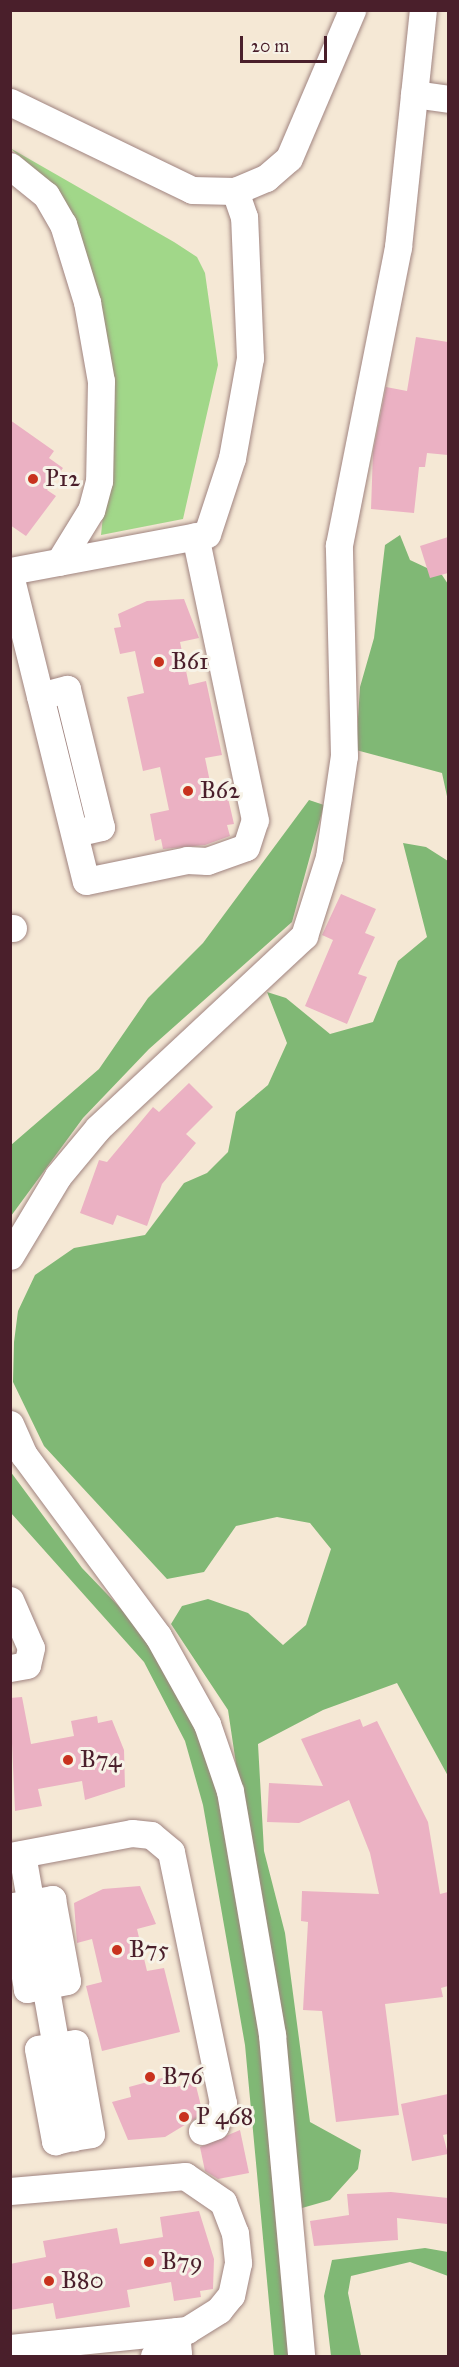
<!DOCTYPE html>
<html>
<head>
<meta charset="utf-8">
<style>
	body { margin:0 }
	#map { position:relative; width:459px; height:2367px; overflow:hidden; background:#f5e8d5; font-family:"IM FELL Great Primer",serif }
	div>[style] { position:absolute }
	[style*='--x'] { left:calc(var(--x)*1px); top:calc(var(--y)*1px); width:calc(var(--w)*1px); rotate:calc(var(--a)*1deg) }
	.green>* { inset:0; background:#a1d789 }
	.forest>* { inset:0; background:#80b875 }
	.building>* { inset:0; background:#ebb1c3 }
	.roads { filter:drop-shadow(0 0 2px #a08480) drop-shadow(0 0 2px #a08480) }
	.street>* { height:27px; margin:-13.5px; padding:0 13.5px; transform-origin:13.5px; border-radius:13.5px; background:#fff }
	.dots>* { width:16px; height:16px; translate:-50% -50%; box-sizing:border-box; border:3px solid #f7f3e8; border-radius:50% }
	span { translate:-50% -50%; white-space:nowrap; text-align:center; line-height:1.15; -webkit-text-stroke:6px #f7f3e8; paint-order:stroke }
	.poi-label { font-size:24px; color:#4a1f2b }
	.left { translate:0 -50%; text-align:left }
	.frame { position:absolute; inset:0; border:12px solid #4a1f2b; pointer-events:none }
	.scale { position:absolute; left:240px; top:36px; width:87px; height:27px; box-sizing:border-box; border:3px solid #4a1f2b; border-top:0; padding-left:8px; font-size:18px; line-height:21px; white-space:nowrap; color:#4a1f2b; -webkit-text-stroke:4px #f7f3e8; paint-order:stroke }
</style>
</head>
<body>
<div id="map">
	<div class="green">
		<i style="clip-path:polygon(10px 148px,174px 242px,197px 257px,205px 273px,218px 365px,183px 519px,101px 535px,115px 400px,110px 350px,95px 292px,51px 183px)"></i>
	</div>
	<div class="forest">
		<i style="clip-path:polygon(400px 535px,410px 560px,442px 575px,448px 584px,448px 801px,442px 773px,356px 750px,360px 687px,374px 638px,385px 545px)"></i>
		<i style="clip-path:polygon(309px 800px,324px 805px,292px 922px,149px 1049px,83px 1118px,11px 1216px,11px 1145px,99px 1069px,148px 998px,203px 943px)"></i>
		<i style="clip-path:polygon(403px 843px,426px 847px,448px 861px,448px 1776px,397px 1683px,323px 1710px,258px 1744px,264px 1851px,285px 1933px,310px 2122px,361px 2150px,358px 2169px,330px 2200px,302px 2208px,228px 1710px,171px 1624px,182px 1606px,208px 1599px,248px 1613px,283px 1645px,306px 1625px,331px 1549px,310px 1523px,277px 1517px,236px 1526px,204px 1572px,167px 1579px,44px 1446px,13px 1382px,14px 1342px,18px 1311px,35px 1275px,74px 1248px,145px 1235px,184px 1183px,207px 1173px,228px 1152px,236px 1112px,268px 1085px,287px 1043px,267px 992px,286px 998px,330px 1034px,373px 1022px,398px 961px,427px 937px)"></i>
		<i style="clip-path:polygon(10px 1471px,82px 1568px,155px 1644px,200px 1730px,222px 1794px,266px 2040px,289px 2356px,274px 2356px,245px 2045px,203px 1805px,185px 1741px,144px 1662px,11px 1513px)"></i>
		<i style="clip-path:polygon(425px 2248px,448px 2252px,448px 2276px,410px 2262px,351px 2276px,348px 2293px,361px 2356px,331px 2356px,324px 2296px,332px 2260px)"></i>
	</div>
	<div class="building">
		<i style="clip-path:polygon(416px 337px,448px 342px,448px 455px,427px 453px,425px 467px,419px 467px,414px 513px,371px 509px,373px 452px,386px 387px,407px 391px)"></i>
		<i style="clip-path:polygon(10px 420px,54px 451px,49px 458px,63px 468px,47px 490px,56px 496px,26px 536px,10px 525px)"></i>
		<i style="clip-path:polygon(448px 537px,448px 573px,430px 578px,420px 546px)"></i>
		<i style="clip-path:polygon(184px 599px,199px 638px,180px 642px,189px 685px,206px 681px,222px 755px,205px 758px,214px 801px,228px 798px,234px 824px,227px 825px,230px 836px,205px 845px,163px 849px,161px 839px,155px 841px,150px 814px,169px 810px,160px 767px,143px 771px,127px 697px,144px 693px,135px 651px,120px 654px,114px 628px,121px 627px,118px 614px,147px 601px)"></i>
		<i style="clip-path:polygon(341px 894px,376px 909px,365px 933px,375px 937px,358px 974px,367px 977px,347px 1024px,305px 1006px,333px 940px,322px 935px)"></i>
		<i style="clip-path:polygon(189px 1083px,213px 1107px,186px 1134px,196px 1143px,162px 1184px,147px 1226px,117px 1215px,113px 1225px,80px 1213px,99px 1160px,107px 1162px,153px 1107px,159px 1112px)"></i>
		<i style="clip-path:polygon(22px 1697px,31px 1744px,74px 1736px,71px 1721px,97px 1716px,98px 1723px,112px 1720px,124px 1750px,125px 1787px,85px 1800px,82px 1781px,38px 1789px,42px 1806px,15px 1811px,10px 1698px)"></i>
		<i style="clip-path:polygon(360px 1719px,363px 1727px,377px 1721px,428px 1822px,440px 1894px,448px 1892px,448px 1986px,441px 1988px,443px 1997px,385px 2004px,399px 2115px,336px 2122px,322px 2011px,303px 2010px,308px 1922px,301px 1921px,302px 1891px,379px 1894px,370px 1853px,349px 1800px,299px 1823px,267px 1822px,269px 1783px,323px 1786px,301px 1739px)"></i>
		<i style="clip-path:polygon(140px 1886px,156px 1924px,137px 1929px,147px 1971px,164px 1968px,180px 2032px,102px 2051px,86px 1986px,102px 1982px,92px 1939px,77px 1943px,74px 1903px,103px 1889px)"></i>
		<i style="clip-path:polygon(173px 2075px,176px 2087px,195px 2082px,203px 2114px,165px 2137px,128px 2140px,112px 2102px,131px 2097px,129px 2087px)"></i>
		<i style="clip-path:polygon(448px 2094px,448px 2134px,443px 2135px,448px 2154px,412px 2161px,401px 2104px)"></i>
		<i style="clip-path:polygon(240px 2130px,249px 2173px,218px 2179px,205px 2171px,200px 2147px)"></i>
		<i style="clip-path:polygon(391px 2192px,448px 2198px,447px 2224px,397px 2218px,398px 2240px,314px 2246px,310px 2221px,349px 2215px,347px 2194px)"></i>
		<i style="clip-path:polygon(199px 2211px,214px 2259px,213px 2289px,200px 2291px,201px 2297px,174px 2301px,171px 2282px,127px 2290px,130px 2307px,56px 2319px,53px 2303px,10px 2310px,10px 2264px,46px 2257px,43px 2241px,117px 2228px,120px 2244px,163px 2237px,160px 2217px)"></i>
	</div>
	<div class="roads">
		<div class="street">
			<i style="--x:414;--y:94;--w:34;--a:8"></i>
			<i style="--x:10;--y:102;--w:202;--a:25.8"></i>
			<i style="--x:192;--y:190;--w:43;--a:1.3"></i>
			<i style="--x:235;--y:191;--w:34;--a:-23"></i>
			<i style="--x:266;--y:178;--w:30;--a:-41"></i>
			<i style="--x:289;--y:158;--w:161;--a:-66.9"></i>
			<i style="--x:10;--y:166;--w:46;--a:38.9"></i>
			<i style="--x:46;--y:195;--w:34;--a:60"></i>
			<i style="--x:63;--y:224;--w:82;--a:72.9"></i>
			<i style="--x:87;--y:302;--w:80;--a:80"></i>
			<i style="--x:101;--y:381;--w:100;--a:91.1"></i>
			<i style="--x:99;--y:481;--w:30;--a:105"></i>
			<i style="--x:91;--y:510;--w:61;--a:121.6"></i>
			<i style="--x:10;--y:571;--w:200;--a:-10.6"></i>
			<i style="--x:207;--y:534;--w:80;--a:-71.8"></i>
			<i style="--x:232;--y:458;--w:102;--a:-79.8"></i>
			<i style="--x:250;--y:358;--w:141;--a:-92.4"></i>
			<i style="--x:244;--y:217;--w:28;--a:-109"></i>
			<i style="--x:10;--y:575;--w:315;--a:76.1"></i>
			<i style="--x:86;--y:881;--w:103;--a:-11.7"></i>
			<i style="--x:187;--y:860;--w:20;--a:3"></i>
			<i style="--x:207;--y:861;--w:41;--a:-19.7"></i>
			<i style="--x:246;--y:847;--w:28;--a:-72"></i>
			<i style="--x:255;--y:820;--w:290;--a:-101.9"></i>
			<i style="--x:40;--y:696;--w:28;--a:-15"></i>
			<i style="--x:67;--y:689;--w:142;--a:76.2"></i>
			<i style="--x:101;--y:827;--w:27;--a:167"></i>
			<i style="--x:10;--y:928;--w:3;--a:0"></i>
			<i style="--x:10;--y:1256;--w:93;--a:-59"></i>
			<i style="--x:58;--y:1176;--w:62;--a:-50.2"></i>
			<i style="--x:98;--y:1128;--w:282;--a:-43"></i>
			<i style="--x:304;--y:936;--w:83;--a:-72.4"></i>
			<i style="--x:329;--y:857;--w:102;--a:-81.6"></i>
			<i style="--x:344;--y:756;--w:211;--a:-91.4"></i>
			<i style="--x:339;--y:545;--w:304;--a:-78.8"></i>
			<i style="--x:398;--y:247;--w:238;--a:-84"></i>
			<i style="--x:10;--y:1424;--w:34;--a:66"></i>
			<i style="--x:24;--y:1455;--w:225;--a:53.5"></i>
			<i style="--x:158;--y:1636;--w:101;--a:60.9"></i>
			<i style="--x:207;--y:1724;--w:71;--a:71.1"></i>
			<i style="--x:230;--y:1791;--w:248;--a:80.2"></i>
			<i style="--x:272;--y:2035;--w:322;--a:84.8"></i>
			<i style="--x:10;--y:1600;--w:52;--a:66.4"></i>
			<i style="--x:31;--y:1648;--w:17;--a:103"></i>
			<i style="--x:27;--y:1665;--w:17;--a:170"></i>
			<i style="--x:22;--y:1854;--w:195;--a:80"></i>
			<i style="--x:56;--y:2046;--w:93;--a:79.4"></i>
			<i style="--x:73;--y:2137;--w:18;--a:-9"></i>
			<i style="--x:91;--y:2134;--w:92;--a:-100"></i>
			<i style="--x:75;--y:2043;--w:19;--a:171"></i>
			<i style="--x:56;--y:2046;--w:18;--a:171"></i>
			<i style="--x:38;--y:2049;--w:94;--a:79.5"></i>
			<i style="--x:55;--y:2141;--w:18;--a:-13"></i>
			<i style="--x:10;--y:1856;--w:124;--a:-10.7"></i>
			<i style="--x:132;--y:1833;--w:19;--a:6"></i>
			<i style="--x:151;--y:1835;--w:26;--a:40"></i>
			<i style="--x:171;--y:1852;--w:256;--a:78.3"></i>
			<i style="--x:223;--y:2103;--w:24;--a:109"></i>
			<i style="--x:215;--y:2126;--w:14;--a:159"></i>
			<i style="--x:52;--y:1899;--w:83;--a:79.6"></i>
			<i style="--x:67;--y:1981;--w:41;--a:168.7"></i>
			<i style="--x:27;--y:1989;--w:84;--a:-99.6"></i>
			<i style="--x:13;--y:1906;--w:40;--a:-10"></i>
			<i style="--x:10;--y:2191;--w:176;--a:-4.9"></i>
			<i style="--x:185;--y:2176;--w:46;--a:34.4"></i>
			<i style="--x:223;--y:2202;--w:33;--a:69"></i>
			<i style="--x:235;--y:2233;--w:30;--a:84"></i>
			<i style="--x:238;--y:2263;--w:33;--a:102"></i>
			<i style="--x:231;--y:2295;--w:19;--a:129"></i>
			<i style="--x:219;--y:2310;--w:38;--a:148"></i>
			<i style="--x:187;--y:2330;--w:178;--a:174.2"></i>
			<i style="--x:154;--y:2356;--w:24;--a:-5"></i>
			<i style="--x:178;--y:2354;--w:23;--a:-95"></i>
		</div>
	</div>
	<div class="dots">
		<i style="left:33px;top:479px;background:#c8321e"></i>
		<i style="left:159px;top:662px;background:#c8321e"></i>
		<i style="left:188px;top:791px;background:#c8321e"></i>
		<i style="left:68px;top:1760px;background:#c8321e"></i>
		<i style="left:117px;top:1950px;background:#c8321e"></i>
		<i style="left:150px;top:2077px;background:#c8321e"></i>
		<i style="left:184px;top:2117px;background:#c8321e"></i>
		<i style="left:149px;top:2262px;background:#c8321e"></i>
		<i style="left:49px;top:2281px;background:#c8321e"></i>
	</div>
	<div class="poi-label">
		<span class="left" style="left:45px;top:479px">P12</span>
		<span class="left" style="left:171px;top:662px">B61</span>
		<span class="left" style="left:200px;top:791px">B62</span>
		<span class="left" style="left:80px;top:1760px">B74</span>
		<span class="left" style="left:129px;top:1950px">B75</span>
		<span class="left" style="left:162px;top:2077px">B76</span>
		<span class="left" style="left:196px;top:2117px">P 468</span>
		<span class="left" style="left:161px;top:2262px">B79</span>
		<span class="left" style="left:61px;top:2281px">B80</span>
	</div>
	<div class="frame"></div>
	<div class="scale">20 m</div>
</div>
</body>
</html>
